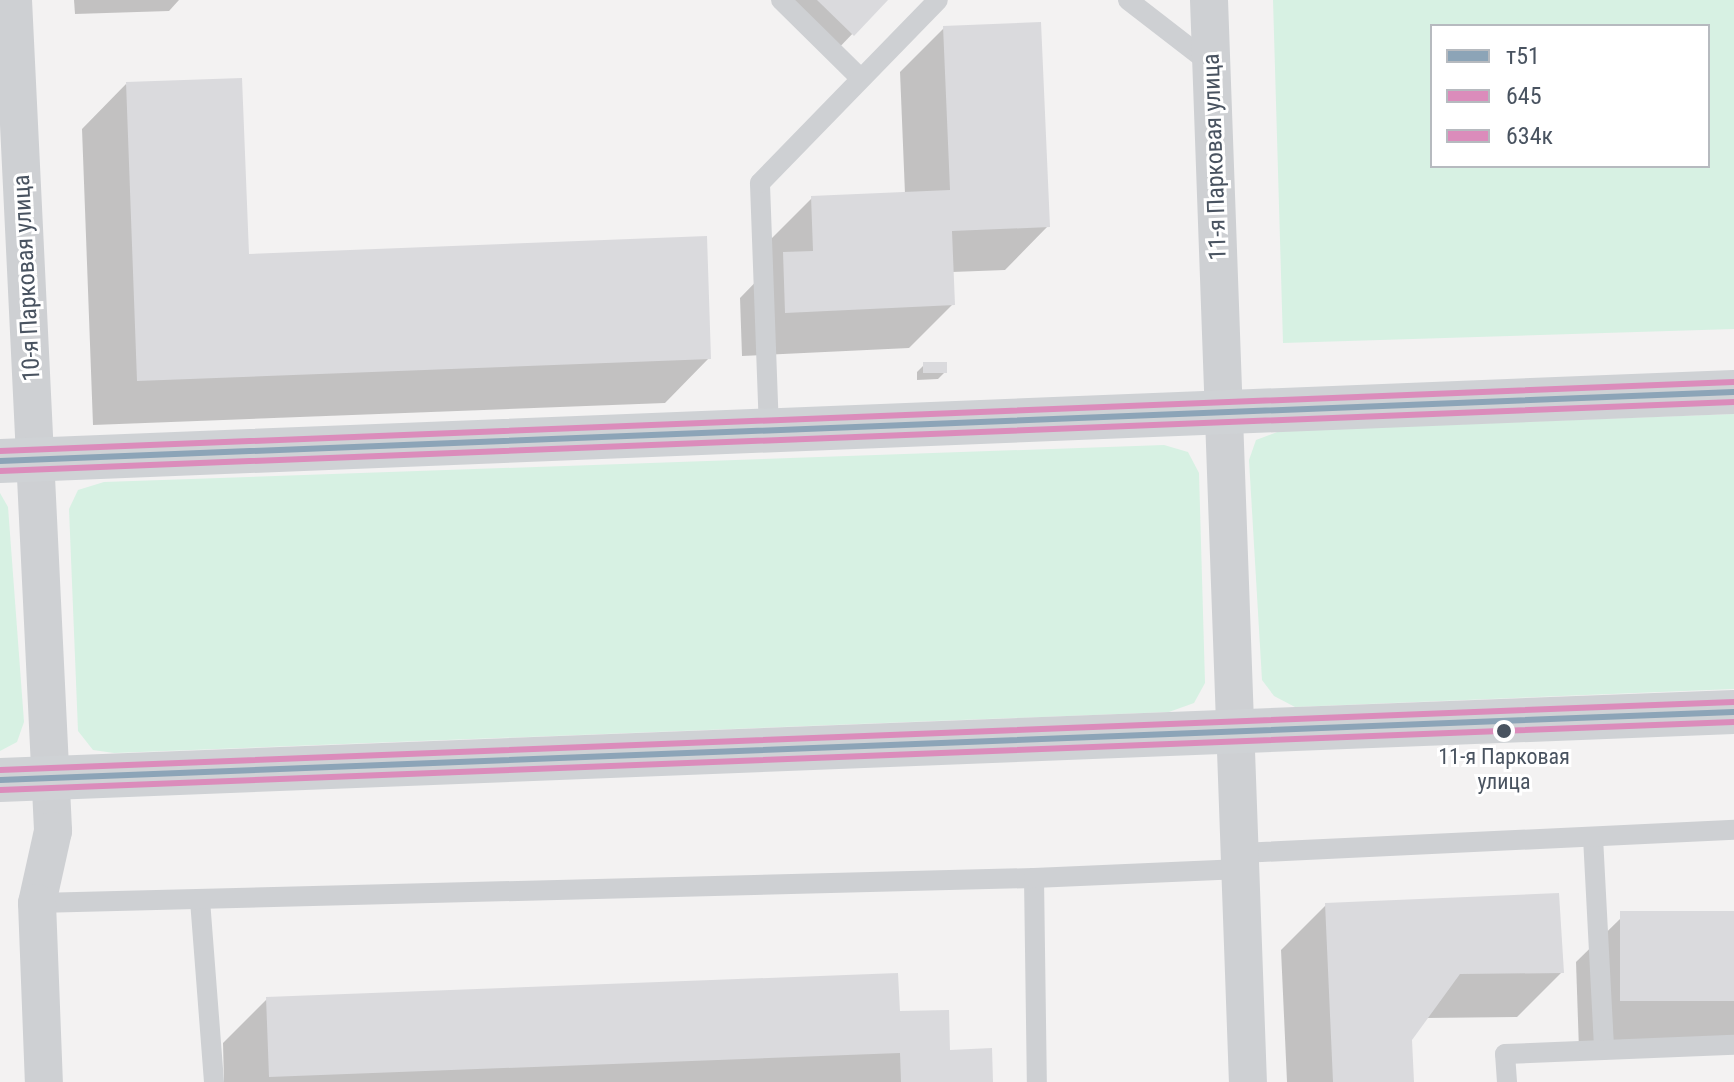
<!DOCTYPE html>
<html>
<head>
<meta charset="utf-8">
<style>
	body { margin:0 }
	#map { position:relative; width:1734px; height:1082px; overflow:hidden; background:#f3f2f2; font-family:"Roboto Condensed",sans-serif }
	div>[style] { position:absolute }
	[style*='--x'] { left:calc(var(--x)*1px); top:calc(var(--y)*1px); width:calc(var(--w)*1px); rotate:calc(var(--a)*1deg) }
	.green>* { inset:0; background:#d7f1e3 }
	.shadow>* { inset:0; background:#0003 }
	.building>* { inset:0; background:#dadadd; transform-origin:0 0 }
	.lane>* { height:20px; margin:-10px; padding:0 10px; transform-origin:10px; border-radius:10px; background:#ced0d3 }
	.street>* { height:38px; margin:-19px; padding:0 19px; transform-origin:19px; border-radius:19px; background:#ced0d3 }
	.secondary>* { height:44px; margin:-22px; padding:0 22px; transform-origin:22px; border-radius:22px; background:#cfd2d5 }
	.bus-1>* { height:6px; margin:-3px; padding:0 3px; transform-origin:3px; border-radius:3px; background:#8ca4b7 }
	.bus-2>* { height:6px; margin:-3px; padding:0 3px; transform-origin:3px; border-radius:3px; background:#db8cbb }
	.bus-3>* { height:6px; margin:-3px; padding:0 3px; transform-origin:3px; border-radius:3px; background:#db8cbb }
	.dots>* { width:22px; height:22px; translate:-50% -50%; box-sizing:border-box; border:4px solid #fff; border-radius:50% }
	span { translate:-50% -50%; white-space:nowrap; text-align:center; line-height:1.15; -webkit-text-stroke:6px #fff; paint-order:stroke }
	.bus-label { font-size:22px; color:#495360 }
	.street-label { font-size:24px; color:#495360 }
	.legend { position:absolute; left:1430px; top:24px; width:280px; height:144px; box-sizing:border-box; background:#fff; border:2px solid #b6babf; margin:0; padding:10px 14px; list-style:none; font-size:24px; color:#495360 }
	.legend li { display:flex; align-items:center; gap:16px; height:40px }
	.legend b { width:40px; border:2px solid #b6babf }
</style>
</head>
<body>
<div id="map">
	<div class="green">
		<i style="clip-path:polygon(evenodd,1273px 0,1734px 0,1734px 329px,1283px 343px,1273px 0,1432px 26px,1708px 26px,1708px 166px,1432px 166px,1432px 26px)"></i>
		<i style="clip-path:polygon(1734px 414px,1734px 689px,1295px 707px,1274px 696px,1262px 680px,1249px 460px,1256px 440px,1280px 431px)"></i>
		<i style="clip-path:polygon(1164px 445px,1188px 452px,1199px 473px,1205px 683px,1194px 703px,1169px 712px,114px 753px,93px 750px,78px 731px,69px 509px,78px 490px,104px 482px)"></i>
		<i style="clip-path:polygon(0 493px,8px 507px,24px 722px,17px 742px,0 751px)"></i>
	</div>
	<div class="shadow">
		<i style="clip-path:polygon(74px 0,179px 0,169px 11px,75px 14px)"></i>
		<i style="clip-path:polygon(774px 0,885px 0,832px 55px)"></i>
		<i style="clip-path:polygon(944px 28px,1048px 226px,1005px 270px,952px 272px,953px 304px,909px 348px,742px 356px,740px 298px,769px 268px,768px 242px,812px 198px,905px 194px,900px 72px)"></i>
		<i style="clip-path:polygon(126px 84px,247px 256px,709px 358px,665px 403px,93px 425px,82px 129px)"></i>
		<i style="clip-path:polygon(924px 365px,945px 372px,938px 379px,917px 380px,917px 372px)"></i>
		<i style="clip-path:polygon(1326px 905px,1562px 972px,1517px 1017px,1426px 1018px,1410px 1040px,1412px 1082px,1287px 1082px,1281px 950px)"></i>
		<i style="clip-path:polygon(1734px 913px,1734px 1043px,1579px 1050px,1576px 962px,1621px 918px)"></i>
		<i style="clip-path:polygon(267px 999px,898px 1014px,991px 1082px,224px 1082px,223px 1043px)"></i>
	</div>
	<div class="building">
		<i style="clip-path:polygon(817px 0,888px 0,854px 36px)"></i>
		<i style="clip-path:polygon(1041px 22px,1050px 227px,952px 231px,955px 305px,785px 313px,783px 252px,813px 251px,811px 196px,950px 190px,943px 26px)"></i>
		<i style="clip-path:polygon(242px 78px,249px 254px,707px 236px,711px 359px,137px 381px,126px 82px)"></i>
		<i style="left:947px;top:362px;width:11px;height:24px;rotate:90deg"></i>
		<i style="clip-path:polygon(1559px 893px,1564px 973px,1460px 974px,1412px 1040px,1414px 1082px,1333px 1082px,1325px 903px)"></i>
		<i style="left:1734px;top:911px;width:90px;height:114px;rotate:90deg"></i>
		<i style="clip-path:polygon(898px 973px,900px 1011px,949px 1010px,950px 1050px,992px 1048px,993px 1082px,901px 1082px,900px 1053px,269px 1077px,266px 997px)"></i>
	</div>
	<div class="lane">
		<i style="--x:781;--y:0;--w:111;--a:44.6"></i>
		<i style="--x:1128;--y:0;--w:106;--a:37.7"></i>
		<i style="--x:769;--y:430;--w:247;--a:-92.1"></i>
		<i style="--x:760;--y:183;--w:255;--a:-45.8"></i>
		<i style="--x:1593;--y:837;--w:213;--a:87"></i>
		<i style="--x:1241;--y:853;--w:494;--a:-2.7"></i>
		<i style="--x:1034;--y:878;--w:204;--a:89.2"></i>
		<i style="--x:200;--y:900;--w:183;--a:85.6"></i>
		<i style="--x:37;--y:903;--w:997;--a:-1.44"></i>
		<i style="--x:1034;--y:878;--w:207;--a:-2.5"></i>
		<i style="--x:1507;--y:1082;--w:28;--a:-94"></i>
		<i style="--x:1505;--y:1054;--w:229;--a:-2.3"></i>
	</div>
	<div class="street">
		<i style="--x:13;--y:0;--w:832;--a:87.24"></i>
		<i style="--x:53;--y:831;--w:74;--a:102.5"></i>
		<i style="--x:37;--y:903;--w:179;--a:87.8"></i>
		<i style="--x:1209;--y:0;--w:1083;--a:87.94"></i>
	</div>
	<div class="secondary">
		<i style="--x:0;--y:461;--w:1735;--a:-2.28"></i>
		<i style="--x:0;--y:780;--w:1735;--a:-2.25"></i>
	</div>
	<div class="bus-1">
		<i style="--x:0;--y:461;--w:1735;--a:-2.28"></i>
		<i style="--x:0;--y:780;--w:1735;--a:-2.25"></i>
	</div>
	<div class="bus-2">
		<i style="--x:0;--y:471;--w:1735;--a:-2.28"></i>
		<i style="--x:0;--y:790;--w:1735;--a:-2.25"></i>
	</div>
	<div class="bus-3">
		<i style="--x:0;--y:451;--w:1735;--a:-2.28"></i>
		<i style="--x:0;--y:770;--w:1735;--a:-2.25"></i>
	</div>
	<div class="dots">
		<i style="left:1504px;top:731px;background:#495360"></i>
	</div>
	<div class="bus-label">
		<span style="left:1504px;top:769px">11-я Парковая<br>улица</span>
	</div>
	<div class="street-label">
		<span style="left:1215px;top:157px;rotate:-92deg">11-я Парковая улица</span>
		<span style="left:27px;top:278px;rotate:-93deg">10-я Парковая улица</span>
	</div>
	<ul class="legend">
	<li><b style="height:10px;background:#8ca4b7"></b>т51</li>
	<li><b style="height:10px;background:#db8cbb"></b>645</li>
	<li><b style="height:10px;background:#db8cbb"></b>634к</li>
	</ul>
</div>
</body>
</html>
